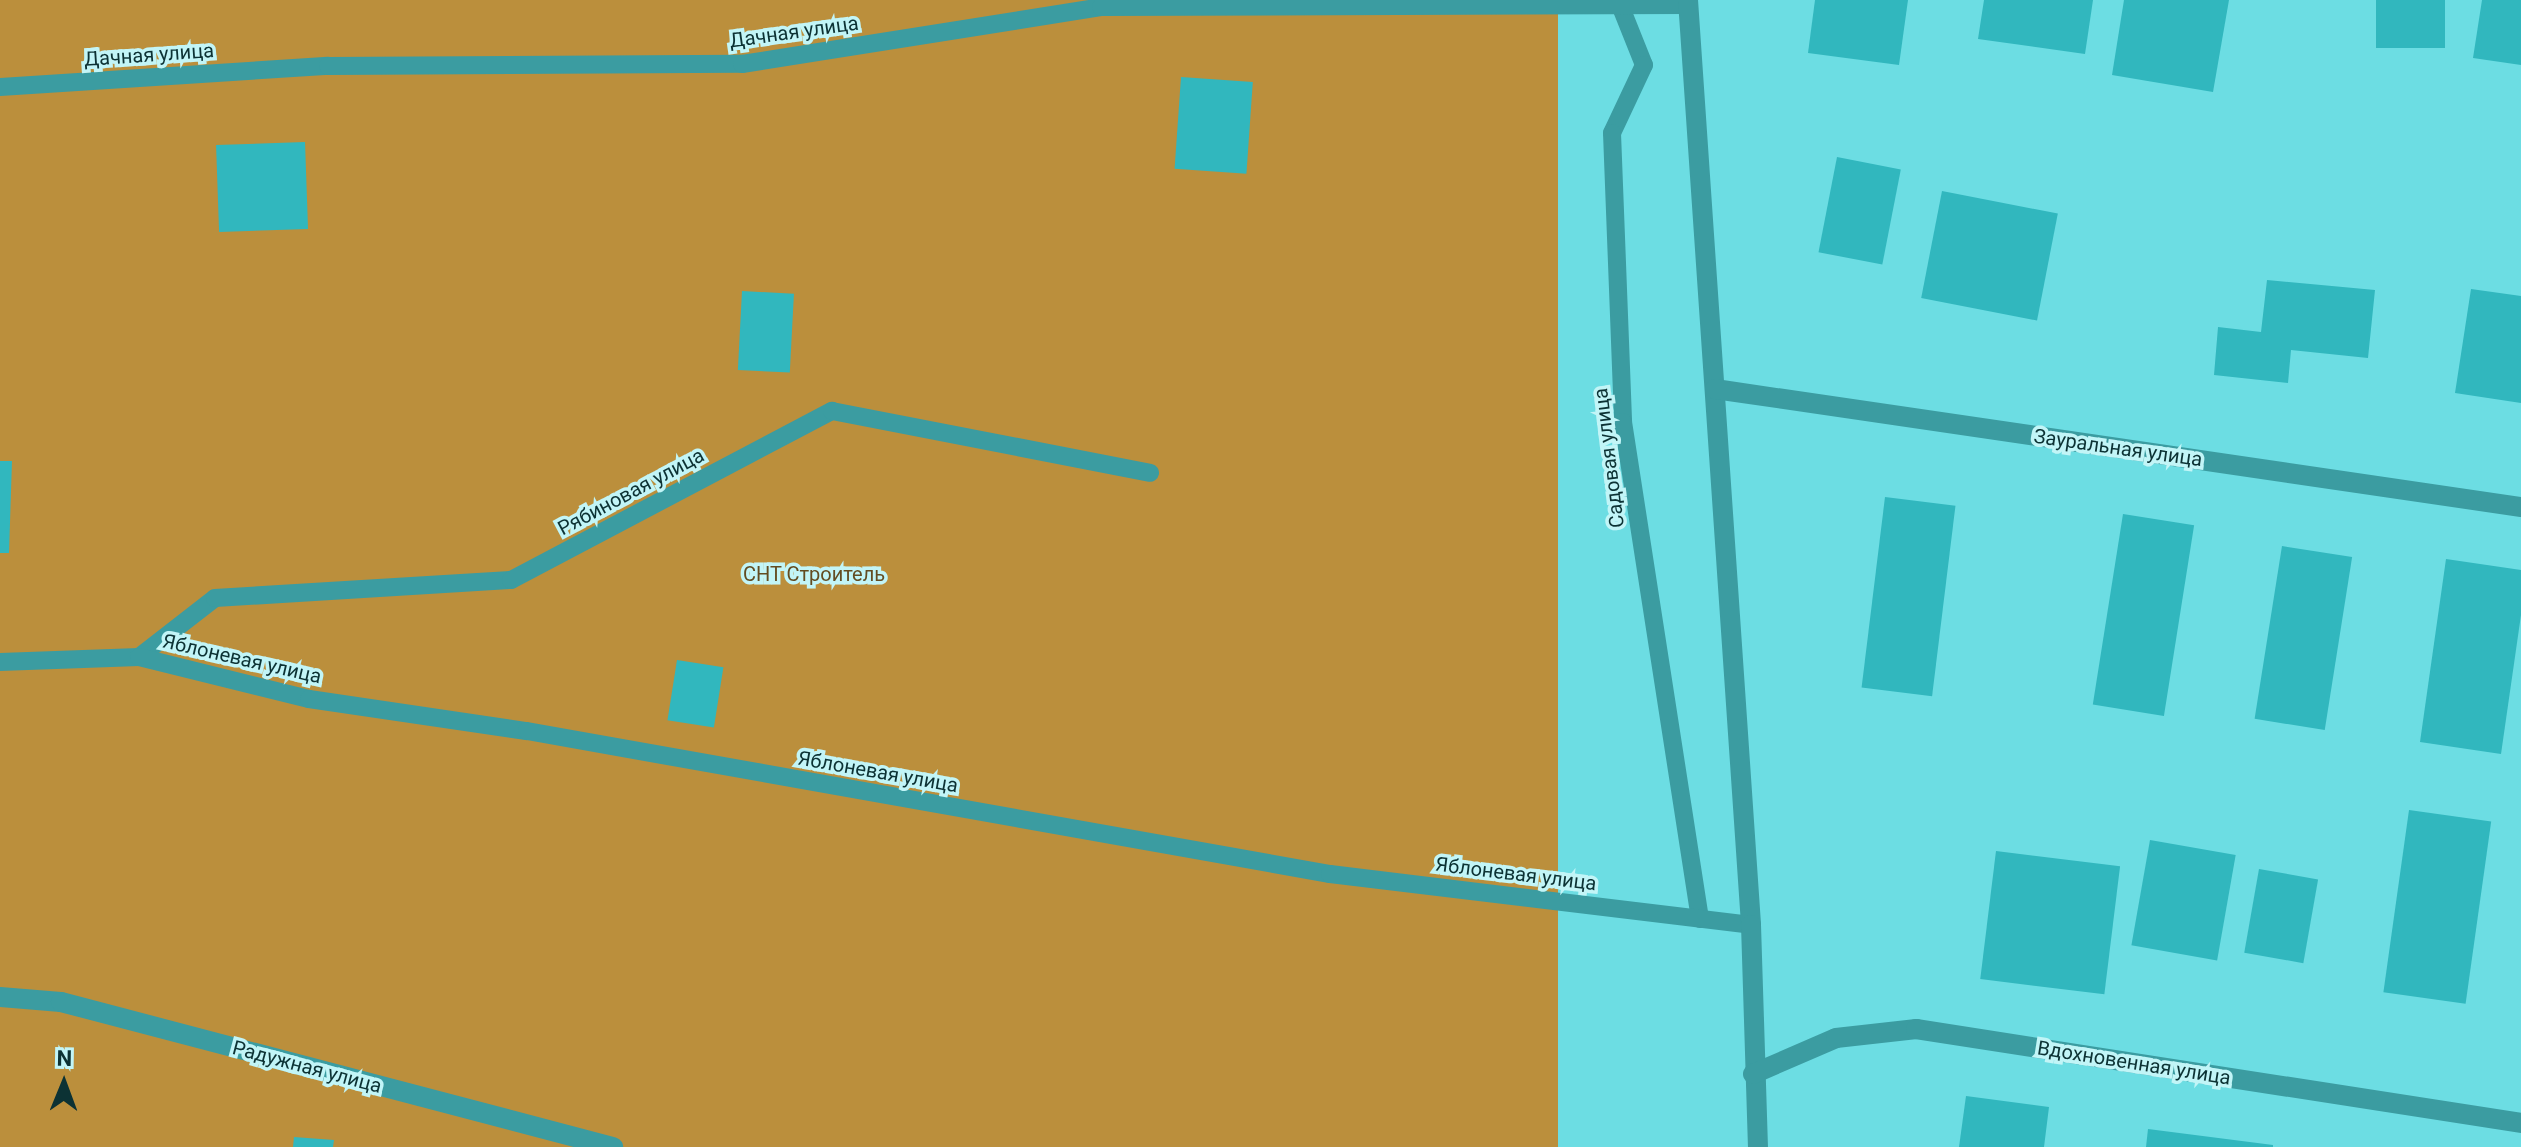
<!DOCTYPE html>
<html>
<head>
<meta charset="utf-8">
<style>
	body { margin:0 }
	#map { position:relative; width:2521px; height:1147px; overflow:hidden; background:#6cdde3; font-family:Roboto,sans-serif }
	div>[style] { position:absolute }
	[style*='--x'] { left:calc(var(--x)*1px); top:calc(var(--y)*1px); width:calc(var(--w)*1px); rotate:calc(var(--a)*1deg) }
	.green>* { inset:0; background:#bb8f3c; transform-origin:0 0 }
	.building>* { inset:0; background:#31b7be; transform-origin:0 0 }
	.service>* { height:18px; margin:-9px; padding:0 9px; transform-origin:9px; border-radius:9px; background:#3b9ca1 }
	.minor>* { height:20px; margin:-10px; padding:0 10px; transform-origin:10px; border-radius:10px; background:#3b9ca1 }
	span { translate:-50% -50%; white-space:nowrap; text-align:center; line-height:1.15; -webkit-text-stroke:7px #c2f5f7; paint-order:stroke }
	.street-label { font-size:20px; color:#0c3234 }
	.park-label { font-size:20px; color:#634c21 }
	.north { position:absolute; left:24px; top:1043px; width:80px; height:80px; -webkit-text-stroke:6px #c2f5f7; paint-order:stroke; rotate:1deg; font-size:22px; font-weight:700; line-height:32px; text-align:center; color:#0c3234 }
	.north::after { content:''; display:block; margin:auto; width:28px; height:36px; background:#0c3234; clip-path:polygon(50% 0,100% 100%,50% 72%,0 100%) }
</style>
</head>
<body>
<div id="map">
	<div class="green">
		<i style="left:0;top:0;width:1558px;height:1147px"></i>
	</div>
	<div class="building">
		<i style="clip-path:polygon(1815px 0,1908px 0,1899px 65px,1808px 53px)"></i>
		<i style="clip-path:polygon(1984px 0,2093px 0,2085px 54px,1978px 39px)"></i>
		<i style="clip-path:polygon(2124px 0,2229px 0,2213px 92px,2112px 75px)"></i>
		<i style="left:2376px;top:0;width:69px;height:48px"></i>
		<i style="clip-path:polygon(2482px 0,2521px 0,2521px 65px,2473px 58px)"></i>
		<i style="left:1181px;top:77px;width:72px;height:92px;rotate:4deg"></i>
		<i style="left:305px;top:142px;width:87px;height:89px;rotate:88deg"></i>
		<i style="left:1837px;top:157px;width:65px;height:97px;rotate:11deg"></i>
		<i style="left:1942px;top:191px;width:118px;height:109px;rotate:11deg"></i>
		<i style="clip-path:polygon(2267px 280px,2375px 290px,2368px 358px,2291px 350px,2288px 383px,2214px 375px,2218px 327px,2261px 332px)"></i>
		<i style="clip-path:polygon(2471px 289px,2521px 296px,2521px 403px,2455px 393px)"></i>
		<i style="left:742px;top:291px;width:52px;height:79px;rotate:3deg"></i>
		<i style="clip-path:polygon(0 461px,12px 461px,9px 553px,0 553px)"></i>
		<i style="left:1885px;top:497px;width:71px;height:192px;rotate:7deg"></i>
		<i style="left:2123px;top:514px;width:72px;height:193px;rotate:9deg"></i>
		<i style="left:2282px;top:546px;width:71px;height:175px;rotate:9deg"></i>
		<i style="clip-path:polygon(2446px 559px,2521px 570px,2521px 615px,2501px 754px,2420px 742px)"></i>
		<i style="left:677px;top:660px;width:47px;height:61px;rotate:9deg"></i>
		<i style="left:2409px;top:810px;width:83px;height:184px;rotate:8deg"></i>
		<i style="left:2150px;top:840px;width:87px;height:107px;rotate:10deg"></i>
		<i style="left:1996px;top:851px;width:125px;height:129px;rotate:7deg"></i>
		<i style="left:2259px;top:869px;width:60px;height:85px;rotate:10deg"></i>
		<i style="clip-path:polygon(1966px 1096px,2049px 1107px,2044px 1147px,1959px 1147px)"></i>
		<i style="clip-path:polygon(2148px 1129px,2273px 1145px,2273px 1147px,2146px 1147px)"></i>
		<i style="clip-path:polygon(294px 1137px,334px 1140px,333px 1147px,293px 1147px)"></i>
	</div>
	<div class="service">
		<i style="--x:1618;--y:0;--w:70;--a:68.2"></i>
		<i style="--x:1644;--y:65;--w:75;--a:115.2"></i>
		<i style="--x:1612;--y:133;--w:289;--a:87.8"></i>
		<i style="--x:1623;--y:422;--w:503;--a:81.19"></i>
		<i style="--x:0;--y:87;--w:329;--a:-3.7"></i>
		<i style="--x:328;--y:66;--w:414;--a:-0.3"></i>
		<i style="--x:742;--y:64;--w:363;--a:-9"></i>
		<i style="--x:1101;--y:7;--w:587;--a:-0.2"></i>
		<i style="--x:139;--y:657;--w:96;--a:-37.8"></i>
		<i style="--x:215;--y:598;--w:297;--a:-3.5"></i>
		<i style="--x:511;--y:580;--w:363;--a:-27.8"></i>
		<i style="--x:832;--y:411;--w:324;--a:11"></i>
		<i style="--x:0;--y:662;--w:139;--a:-2.1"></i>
		<i style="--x:139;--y:657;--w:175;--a:13.9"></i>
		<i style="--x:309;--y:699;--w:220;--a:8.4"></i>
		<i style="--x:527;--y:731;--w:816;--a:10.1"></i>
		<i style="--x:1330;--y:874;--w:424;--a:6.9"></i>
	</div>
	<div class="minor">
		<i style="--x:1688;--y:0;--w:927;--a:86.1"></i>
		<i style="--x:1751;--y:925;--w:222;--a:88.2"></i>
		<i style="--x:1715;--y:389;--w:815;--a:8.33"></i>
		<i style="--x:0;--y:997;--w:61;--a:4.7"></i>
		<i style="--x:61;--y:1002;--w:571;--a:14.72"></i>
		<i style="--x:1753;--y:1074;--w:90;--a:-23.4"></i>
		<i style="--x:1836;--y:1038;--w:81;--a:-6.4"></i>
		<i style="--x:1916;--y:1029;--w:612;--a:8.83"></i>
	</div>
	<div class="street-label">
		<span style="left:794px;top:32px;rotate:-8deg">Дачная улица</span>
		<span style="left:149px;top:55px;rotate:-4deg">Дачная улица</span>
		<span style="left:2118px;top:448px;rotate:8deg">Зауральная улица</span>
		<span style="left:1609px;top:458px;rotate:-97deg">Садовая улица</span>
		<span style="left:631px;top:492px;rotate:-28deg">Рябиновая улица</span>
		<span style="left:242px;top:659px;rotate:13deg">Яблоневая улица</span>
		<span style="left:878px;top:772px;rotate:10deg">Яблоневая улица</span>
		<span style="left:1516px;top:874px;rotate:7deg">Яблоневая улица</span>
		<span style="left:2134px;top:1063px;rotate:9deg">Вдохновенная улица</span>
		<span style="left:307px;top:1067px;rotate:15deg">Радужная улица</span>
	</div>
	<div class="park-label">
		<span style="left:814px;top:574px">СНТ Строитель</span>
	</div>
	<div class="north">N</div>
</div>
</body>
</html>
